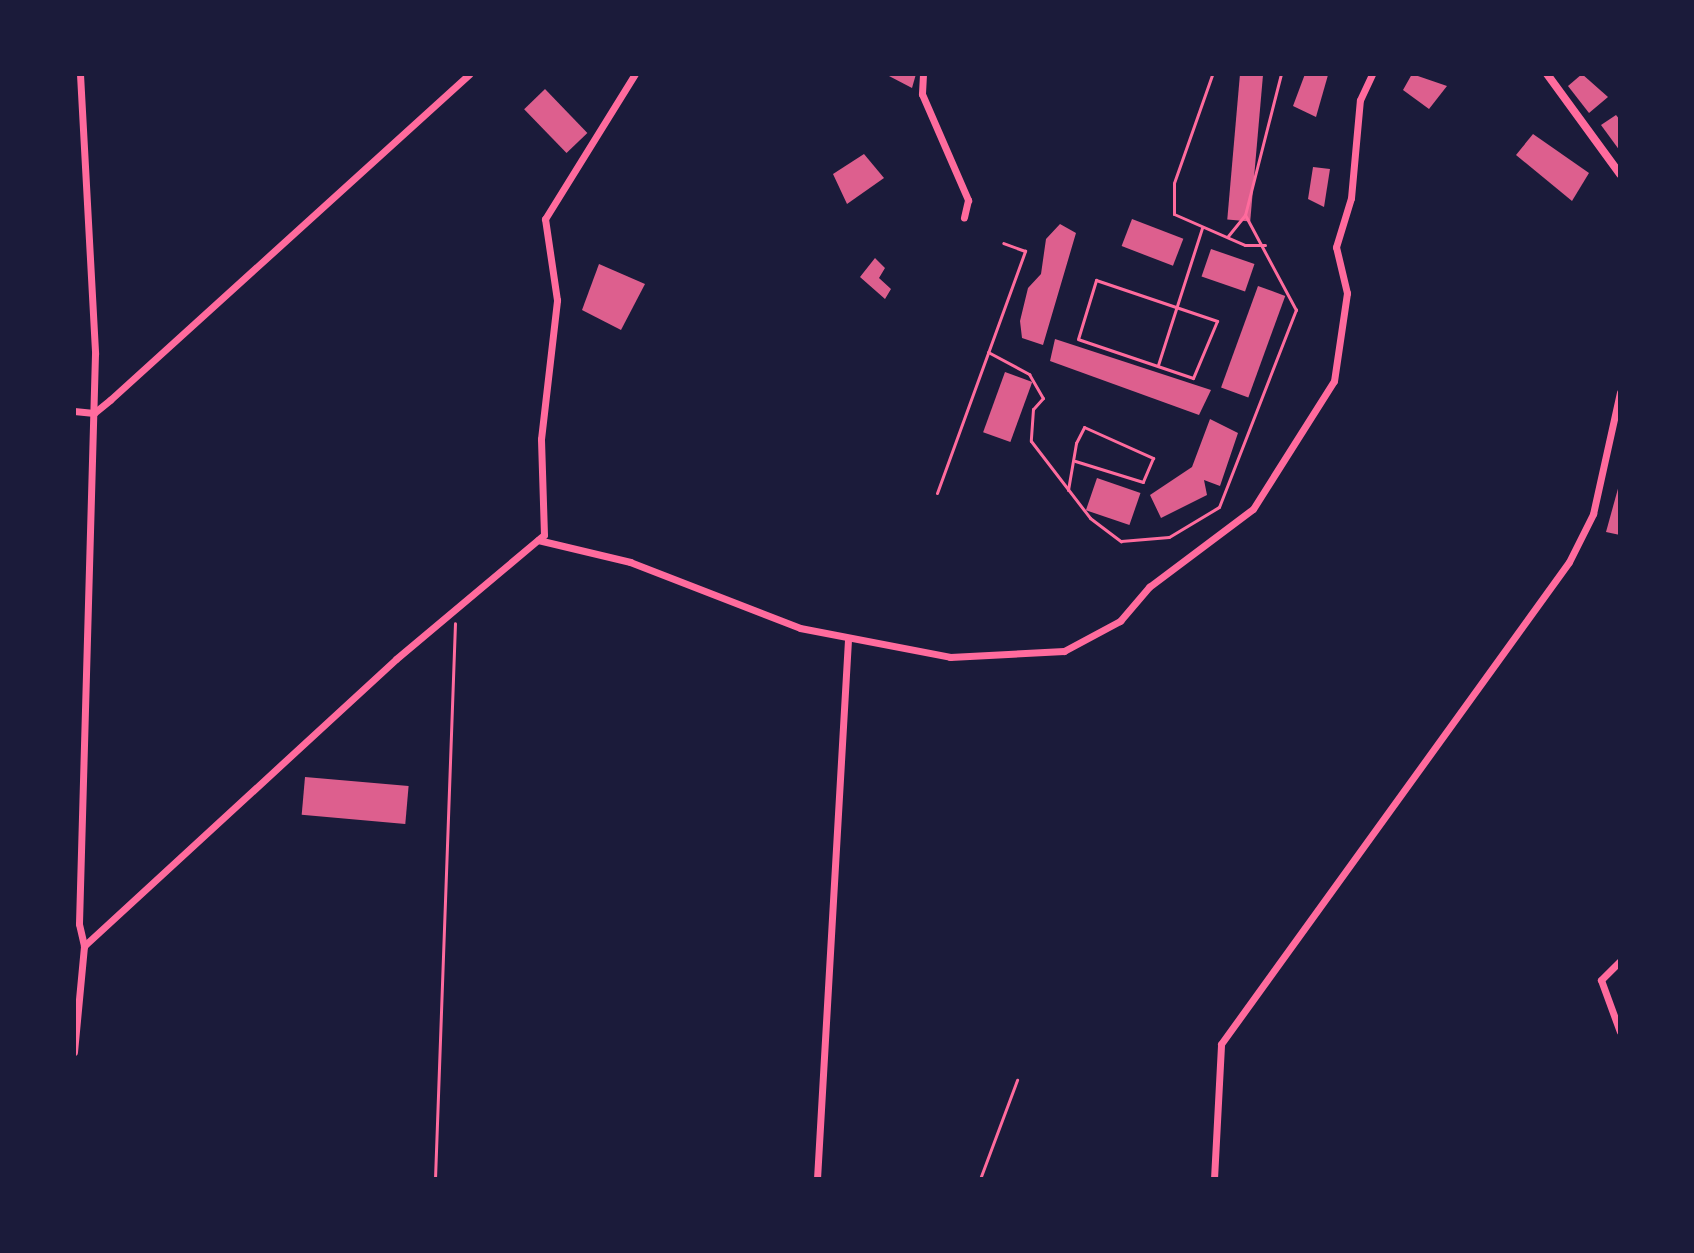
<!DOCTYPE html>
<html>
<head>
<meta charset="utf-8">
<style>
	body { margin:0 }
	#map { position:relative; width:1694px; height:1253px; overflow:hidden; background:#1b1b3a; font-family:"Fira Sans",sans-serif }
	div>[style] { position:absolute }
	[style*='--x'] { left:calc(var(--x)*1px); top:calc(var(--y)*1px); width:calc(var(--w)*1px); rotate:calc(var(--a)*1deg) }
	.building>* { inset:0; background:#dd5f8e; transform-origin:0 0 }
	.path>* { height:3px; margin:-1.5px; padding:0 1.5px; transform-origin:1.5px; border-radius:1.5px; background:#ff6b9d }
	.service>* { height:3px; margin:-1.5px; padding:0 1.5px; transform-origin:1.5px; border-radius:1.5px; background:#ff6b9d }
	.minor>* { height:7px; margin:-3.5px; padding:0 3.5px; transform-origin:3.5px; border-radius:3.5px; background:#ff6b9d }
	.tertiary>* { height:8px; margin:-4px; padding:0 4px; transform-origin:4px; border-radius:4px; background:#ff6b9d }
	span { translate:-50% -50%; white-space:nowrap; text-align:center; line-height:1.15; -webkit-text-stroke:6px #1b1b3a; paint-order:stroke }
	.frame { position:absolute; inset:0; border:76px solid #1b1b3a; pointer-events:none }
</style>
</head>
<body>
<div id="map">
	<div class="building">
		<i style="clip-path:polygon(890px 74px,916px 74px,912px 88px,889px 76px)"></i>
		<i style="left:1240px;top:74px;width:23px;height:146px;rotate:5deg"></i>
		<i style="clip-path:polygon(1305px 74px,1328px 75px,1316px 117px,1293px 106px)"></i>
		<i style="clip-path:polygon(1412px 74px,1447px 86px,1429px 109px,1403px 90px)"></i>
		<i style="clip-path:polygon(1582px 74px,1608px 97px,1589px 113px,1568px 86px)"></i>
		<i style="left:545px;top:89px;width:61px;height:29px;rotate:46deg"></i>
		<i style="clip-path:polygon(1616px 115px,1620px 120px,1620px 151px,1601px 125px)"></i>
		<i style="clip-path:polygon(1533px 134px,1589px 173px,1572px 201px,1516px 155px)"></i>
		<i style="clip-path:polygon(864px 154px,884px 178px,847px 204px,833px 174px)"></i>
		<i style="clip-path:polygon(1313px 167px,1330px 169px,1324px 207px,1308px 199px)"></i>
		<i style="left:1132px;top:219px;width:55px;height:29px;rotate:21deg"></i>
		<i style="clip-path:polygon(1060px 224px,1076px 233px,1043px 345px,1022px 338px,1020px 321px,1028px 288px,1041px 274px,1046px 239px)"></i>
		<i style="left:1211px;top:249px;width:46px;height:29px;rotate:19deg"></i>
		<i style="clip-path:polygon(875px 258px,885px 268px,879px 278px,891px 289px,885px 299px,860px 277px)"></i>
		<i style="clip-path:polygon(599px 264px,645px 284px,621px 330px,582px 310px)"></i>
		<i style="left:1258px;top:286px;width:29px;height:108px;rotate:20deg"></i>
		<i style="clip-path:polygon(1055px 339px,1211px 390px,1199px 415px,1050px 361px)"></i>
		<i style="left:1005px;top:372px;width:29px;height:64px;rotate:20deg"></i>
		<i style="clip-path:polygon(1210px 419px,1238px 433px,1220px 486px,1204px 480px,1207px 495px,1161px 518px,1150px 495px,1192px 467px)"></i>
		<i style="left:1097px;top:478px;width:46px;height:34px;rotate:19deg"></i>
		<i style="clip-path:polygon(1619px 485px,1620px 485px,1620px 535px,1606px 532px)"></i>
		<i style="left:305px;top:777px;width:104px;height:38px;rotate:5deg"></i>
	</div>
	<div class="path">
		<i style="--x:435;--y:1179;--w:556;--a:-87.94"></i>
		<i style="--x:980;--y:1179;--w:106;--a:-69.5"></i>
	</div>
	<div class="service">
		<i style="--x:1212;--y:75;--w:114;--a:109.4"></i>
		<i style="--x:1174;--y:183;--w:31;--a:90"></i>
		<i style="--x:1174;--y:214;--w:77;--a:23.6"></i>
		<i style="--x:1245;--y:245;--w:20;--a:0"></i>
		<i style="--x:1228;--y:236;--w:27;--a:-51"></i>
		<i style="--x:1096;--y:280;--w:128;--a:18.7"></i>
		<i style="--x:1217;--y:321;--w:62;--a:112.8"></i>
		<i style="--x:1193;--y:378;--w:121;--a:-161.3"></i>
		<i style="--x:1078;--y:339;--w:62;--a:-73"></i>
		<i style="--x:988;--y:352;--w:47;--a:28.2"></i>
		<i style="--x:1029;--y:374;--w:28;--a:60"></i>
		<i style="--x:1043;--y:398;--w:15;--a:132"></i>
		<i style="--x:1033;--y:409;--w:32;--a:94"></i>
		<i style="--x:1031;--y:441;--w:97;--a:52.5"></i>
		<i style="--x:1090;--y:518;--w:39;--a:37"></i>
		<i style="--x:1121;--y:541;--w:48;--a:-4.8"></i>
		<i style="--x:1169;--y:537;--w:58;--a:-31"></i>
		<i style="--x:1219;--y:507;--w:212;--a:-68.7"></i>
		<i style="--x:1296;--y:310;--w:108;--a:-118.2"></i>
		<i style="--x:1245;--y:215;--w:146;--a:-75.7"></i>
		<i style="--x:1158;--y:365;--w:144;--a:-72.2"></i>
		<i style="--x:1068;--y:490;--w:48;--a:-80.3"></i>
		<i style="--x:1076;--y:443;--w:18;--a:-63"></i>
		<i style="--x:1084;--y:427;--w:76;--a:24.2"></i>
		<i style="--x:1153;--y:458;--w:26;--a:113"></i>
		<i style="--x:1143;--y:482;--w:71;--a:-162.8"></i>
		<i style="--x:937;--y:493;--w:258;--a:-70"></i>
		<i style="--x:1025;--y:251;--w:23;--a:-160"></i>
	</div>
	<div class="minor">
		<i style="--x:80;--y:74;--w:280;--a:86.9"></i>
		<i style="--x:95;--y:354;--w:570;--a:91.61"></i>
		<i style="--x:79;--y:924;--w:23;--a:77"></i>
		<i style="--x:923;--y:74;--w:20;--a:93"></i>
		<i style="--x:922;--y:94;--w:116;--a:66.5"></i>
		<i style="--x:968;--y:200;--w:18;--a:103"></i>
		<i style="--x:74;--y:411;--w:20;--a:6"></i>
		<i style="--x:94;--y:413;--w:21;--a:-39"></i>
		<i style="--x:110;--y:400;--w:485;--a:-42.2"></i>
		<i style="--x:538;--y:540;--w:95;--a:13.4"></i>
		<i style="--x:630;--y:562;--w:182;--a:21.2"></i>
		<i style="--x:800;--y:628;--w:153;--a:10.9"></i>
		<i style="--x:950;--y:657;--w:114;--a:-3"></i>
		<i style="--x:1064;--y:651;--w:64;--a:-28.2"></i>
		<i style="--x:1120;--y:621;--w:45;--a:-49.5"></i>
		<i style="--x:1149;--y:587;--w:130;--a:-36.9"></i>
		<i style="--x:1253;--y:509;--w:151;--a:-57.7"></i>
		<i style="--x:1334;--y:381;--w:89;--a:-81.6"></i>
		<i style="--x:1347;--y:293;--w:47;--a:-103.4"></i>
		<i style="--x:1336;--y:247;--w:51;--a:-73"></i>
		<i style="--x:1351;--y:198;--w:98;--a:-84.8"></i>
		<i style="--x:1360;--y:100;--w:29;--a:-65"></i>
		<i style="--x:1620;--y:961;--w:27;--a:135"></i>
		<i style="--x:1601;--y:980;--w:55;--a:69.9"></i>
		<i style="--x:74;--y:1052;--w:106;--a:-84.6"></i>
		<i style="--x:84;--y:946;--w:424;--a:-42.6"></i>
		<i style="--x:396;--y:659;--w:193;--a:-40"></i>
		<i style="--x:544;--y:535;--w:96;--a:-91.8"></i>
		<i style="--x:541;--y:439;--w:140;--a:-83.4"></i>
		<i style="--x:557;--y:300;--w:82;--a:-98.4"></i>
		<i style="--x:545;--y:219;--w:171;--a:-58.2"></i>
		<i style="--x:817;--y:1179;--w:541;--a:-86.71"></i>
		<i style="--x:1214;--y:1179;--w:135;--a:-87"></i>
		<i style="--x:1221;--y:1044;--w:594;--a:-54.17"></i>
		<i style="--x:1569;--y:562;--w:54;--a:-63.4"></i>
		<i style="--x:1593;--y:514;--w:125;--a:-77.5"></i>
	</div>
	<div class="tertiary">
		<i style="--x:1547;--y:74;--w:124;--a:53.9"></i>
	</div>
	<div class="frame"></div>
</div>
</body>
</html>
